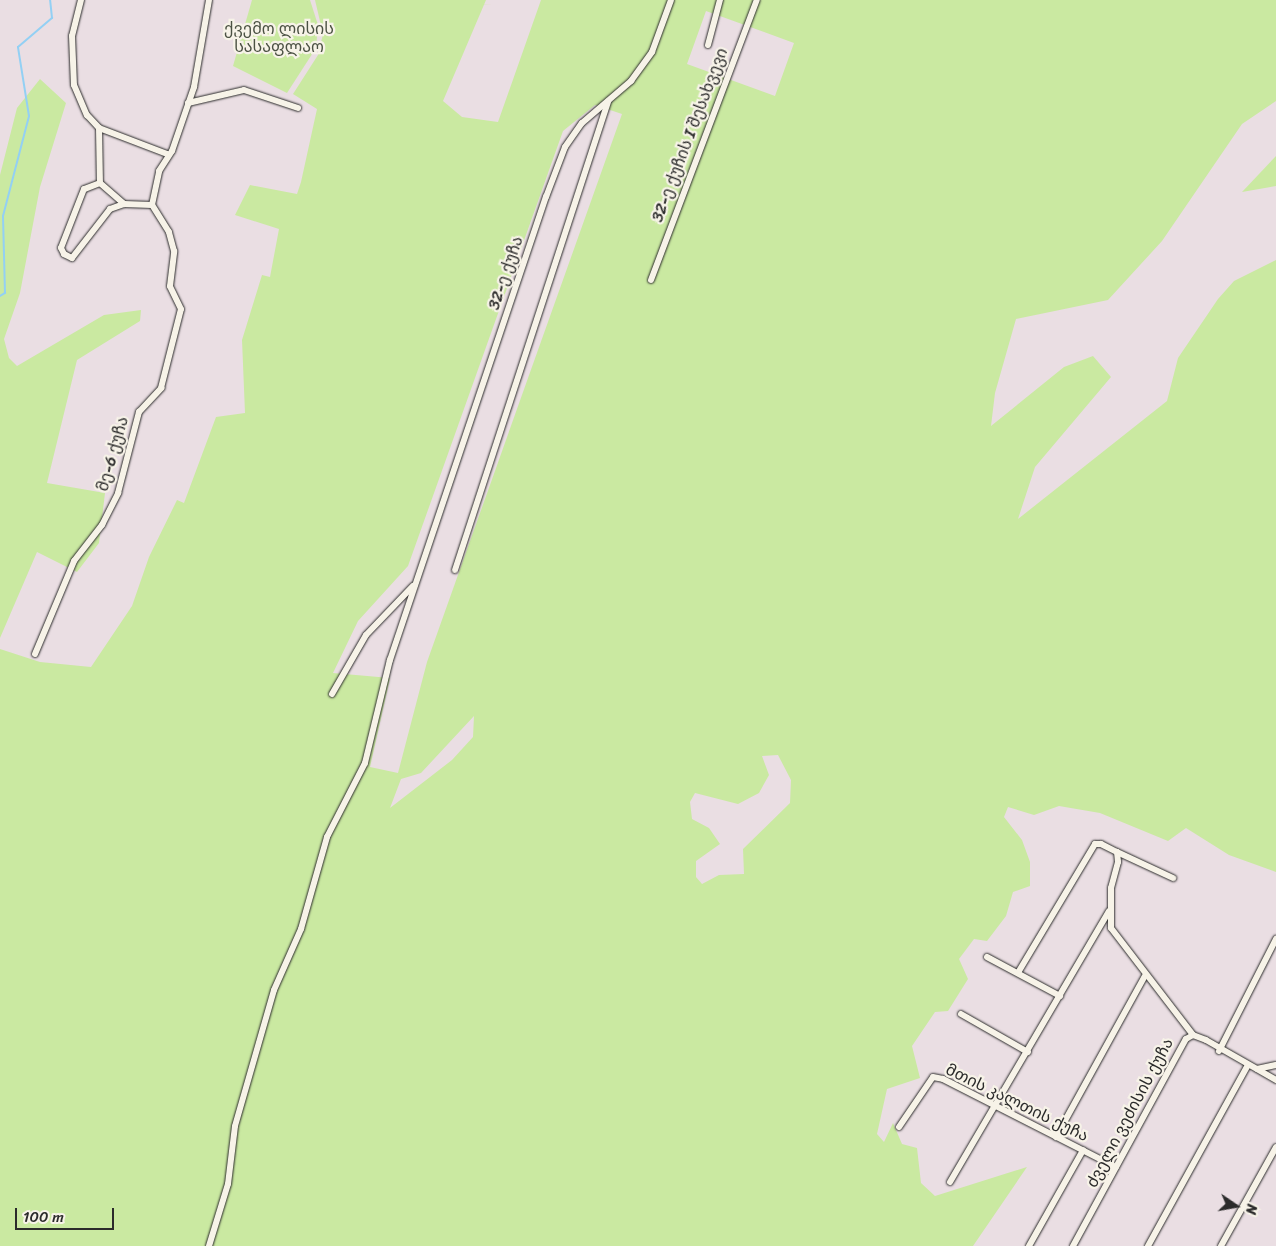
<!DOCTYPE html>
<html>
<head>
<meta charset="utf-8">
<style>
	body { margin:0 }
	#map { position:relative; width:1276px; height:1246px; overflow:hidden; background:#eadee3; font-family:Sriracha,"Noto Sans Georgian",sans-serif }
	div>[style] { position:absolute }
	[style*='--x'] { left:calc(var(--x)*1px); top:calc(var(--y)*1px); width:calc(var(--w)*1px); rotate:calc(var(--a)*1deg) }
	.green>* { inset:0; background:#cae9a1 }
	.stream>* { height:2px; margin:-1px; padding:0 1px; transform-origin:1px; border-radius:1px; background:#93d0f4 }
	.roads { filter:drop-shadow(0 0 1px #2b2b2b) drop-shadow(0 0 1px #2b2b2b) }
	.minor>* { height:6px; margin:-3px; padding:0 3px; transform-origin:3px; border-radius:3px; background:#f7f3e8 }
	span { translate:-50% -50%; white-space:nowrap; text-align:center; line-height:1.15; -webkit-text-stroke:4.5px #f7f3e8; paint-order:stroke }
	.park-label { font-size:16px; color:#4b5143 }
	.street-label { font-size:16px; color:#2b2b2b }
	.north { position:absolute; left:1211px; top:1181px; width:50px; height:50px; -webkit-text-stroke:4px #f7f3e8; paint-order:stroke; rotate:102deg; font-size:14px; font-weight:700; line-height:20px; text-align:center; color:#2b2b2b }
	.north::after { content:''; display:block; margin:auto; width:18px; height:22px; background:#2b2b2b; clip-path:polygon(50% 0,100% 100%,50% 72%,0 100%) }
	.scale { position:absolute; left:15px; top:1208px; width:99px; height:22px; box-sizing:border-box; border:2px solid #2b2b2b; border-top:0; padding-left:6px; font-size:15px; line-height:18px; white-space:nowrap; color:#2b2b2b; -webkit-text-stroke:4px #f7f3e8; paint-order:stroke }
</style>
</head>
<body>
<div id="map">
	<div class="green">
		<i style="clip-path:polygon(252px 0,310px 0,318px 25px,316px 48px,287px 93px,233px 66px)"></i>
		<i style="clip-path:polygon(evenodd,315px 0,486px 0,443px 101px,462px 117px,498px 122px,541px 0,1276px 0,1276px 101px,1242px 124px,1162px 241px,1108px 300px,1016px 319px,995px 393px,991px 426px,1064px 367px,1093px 356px,1111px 377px,1035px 467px,1018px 519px,1167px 401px,1178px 358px,1218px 299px,1234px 281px,1276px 260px,1276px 872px,1229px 855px,1186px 828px,1168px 841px,1100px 813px,1059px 806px,1034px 815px,1008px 807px,1004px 817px,1022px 840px,1030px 862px,1030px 886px,1013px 892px,1006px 916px,987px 941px,974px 939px,959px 959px,968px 979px,948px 1011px,935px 1012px,912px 1046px,920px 1078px,887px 1089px,877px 1134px,884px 1142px,893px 1123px,902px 1144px,917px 1148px,921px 1183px,935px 1196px,1027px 1167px,973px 1246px,0 1246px,0 649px,40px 662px,91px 667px,132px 606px,149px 557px,177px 500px,184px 503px,216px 417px,245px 413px,242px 340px,262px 275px,270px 277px,279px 229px,235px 215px,250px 185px,297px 194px,301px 182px,317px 109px,293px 94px,318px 55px,323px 34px,315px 0,706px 11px,794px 43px,775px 96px,687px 64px,706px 11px,315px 0,595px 105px,622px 114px,427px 662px,398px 773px,370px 767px,390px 678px,333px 673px,358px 621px,408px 566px,563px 131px,595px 105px,315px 0,474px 716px,473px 737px,452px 760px,390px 808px,401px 779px,421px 773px,474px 716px,315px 0,778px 755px,791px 780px,790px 803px,743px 849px,744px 874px,719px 875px,702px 884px,696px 877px,696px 861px,720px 844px,709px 828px,692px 819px,690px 802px,695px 793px,738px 804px,759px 793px,769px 775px,762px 756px,778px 755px)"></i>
		<i style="clip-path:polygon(40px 79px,66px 103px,40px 187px,20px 293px,4px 339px,9px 358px,17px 366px,104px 315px,141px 310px,140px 321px,77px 360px,47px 483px,105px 493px,99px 543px,77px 572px,37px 552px,0 638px,0 175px,17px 108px)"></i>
		<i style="clip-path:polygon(1276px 156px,1276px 186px,1242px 192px)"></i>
	</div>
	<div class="stream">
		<i style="--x:0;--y:296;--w:6;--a:-31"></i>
		<i style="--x:5;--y:293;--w:77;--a:-91.5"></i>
		<i style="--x:3;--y:216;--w:103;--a:-75.4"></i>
		<i style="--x:29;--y:116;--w:70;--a:-99.1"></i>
		<i style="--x:18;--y:47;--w:45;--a:-40.5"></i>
		<i style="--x:52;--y:18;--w:18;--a:-96"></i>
	</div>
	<div class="roads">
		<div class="minor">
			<i style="--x:81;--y:0;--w:37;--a:104"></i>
			<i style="--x:72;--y:36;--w:49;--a:87.7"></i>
			<i style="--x:74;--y:85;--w:33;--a:67"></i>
			<i style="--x:87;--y:115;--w:18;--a:47"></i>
			<i style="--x:99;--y:128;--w:55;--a:89"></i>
			<i style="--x:100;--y:183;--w:32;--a:41"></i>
			<i style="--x:124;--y:204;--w:28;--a:2"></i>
			<i style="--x:708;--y:45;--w:47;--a:-75.1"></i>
			<i style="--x:188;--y:103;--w:57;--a:-13.1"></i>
			<i style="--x:244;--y:90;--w:57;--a:18.4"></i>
			<i style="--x:99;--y:128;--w:73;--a:20.9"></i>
			<i style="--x:100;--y:183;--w:17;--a:159"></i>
			<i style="--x:84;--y:189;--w:63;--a:111.3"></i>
			<i style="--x:61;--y:248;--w:7;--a:63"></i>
			<i style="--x:64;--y:254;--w:9;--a:27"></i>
			<i style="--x:72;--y:258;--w:62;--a:-52.2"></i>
			<i style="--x:110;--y:209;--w:15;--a:-20"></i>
			<i style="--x:651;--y:280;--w:299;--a:-69.3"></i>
			<i style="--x:455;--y:570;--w:493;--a:-71.9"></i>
			<i style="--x:35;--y:654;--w:101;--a:-67.2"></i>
			<i style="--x:74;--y:561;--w:46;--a:-52.1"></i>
			<i style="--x:102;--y:525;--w:36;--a:-63"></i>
			<i style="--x:118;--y:493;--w:84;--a:-75.5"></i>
			<i style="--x:139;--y:412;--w:33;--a:-47"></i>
			<i style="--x:161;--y:388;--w:81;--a:-75.8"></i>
			<i style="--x:181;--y:309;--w:25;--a:-116"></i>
			<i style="--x:170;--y:286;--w:35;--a:-83"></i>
			<i style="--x:174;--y:251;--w:20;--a:-105"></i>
			<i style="--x:169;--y:232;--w:32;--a:-122"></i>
			<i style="--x:152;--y:205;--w:35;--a:-78"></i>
			<i style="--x:159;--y:171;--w:24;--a:-57"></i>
			<i style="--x:172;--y:151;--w:68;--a:-71"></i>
			<i style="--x:194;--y:87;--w:88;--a:-80.2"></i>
			<i style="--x:332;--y:694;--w:68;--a:-60"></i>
			<i style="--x:366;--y:635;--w:68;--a:-46.2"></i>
			<i style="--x:1117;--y:852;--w:62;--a:24.9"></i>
			<i style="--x:987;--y:957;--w:83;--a:28.1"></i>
			<i style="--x:1019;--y:971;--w:148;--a:-59.1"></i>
			<i style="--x:1095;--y:844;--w:6;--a:0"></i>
			<i style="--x:1101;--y:844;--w:18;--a:27"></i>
			<i style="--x:1117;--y:852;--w:10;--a:84"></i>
			<i style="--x:1118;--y:862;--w:27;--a:105"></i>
			<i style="--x:1111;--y:888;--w:40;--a:90"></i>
			<i style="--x:1111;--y:928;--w:135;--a:52.5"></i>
			<i style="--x:961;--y:1014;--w:77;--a:29.6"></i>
			<i style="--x:1219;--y:1051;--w:126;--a:-63"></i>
			<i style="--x:1257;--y:1069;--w:19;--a:-12"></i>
			<i style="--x:899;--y:1127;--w:60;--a:-55.8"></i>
			<i style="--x:933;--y:1077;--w:10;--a:11"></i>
			<i style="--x:943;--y:1079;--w:194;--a:27"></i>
			<i style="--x:1056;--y:1137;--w:184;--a:-61.1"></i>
			<i style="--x:950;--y:1182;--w:314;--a:-59.6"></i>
			<i style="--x:209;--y:1246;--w:65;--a:-73"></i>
			<i style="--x:228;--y:1184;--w:58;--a:-83.1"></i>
			<i style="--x:235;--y:1126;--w:141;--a:-74"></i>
			<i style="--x:274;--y:990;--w:67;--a:-66.1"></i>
			<i style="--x:301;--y:929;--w:96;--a:-74.2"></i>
			<i style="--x:327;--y:837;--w:83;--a:-62.8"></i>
			<i style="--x:365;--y:763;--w:106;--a:-76.4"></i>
			<i style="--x:390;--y:660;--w:489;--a:-71.4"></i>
			<i style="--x:546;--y:197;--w:53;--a:-69.2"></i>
			<i style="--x:565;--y:147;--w:29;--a:-55"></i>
			<i style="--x:582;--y:123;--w:65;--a:-40.6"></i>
			<i style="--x:631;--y:81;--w:36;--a:-54"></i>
			<i style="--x:652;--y:52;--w:55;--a:-69.9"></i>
			<i style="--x:1029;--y:1246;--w:110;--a:-60.6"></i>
			<i style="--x:1073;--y:1246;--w:236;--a:-61.4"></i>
			<i style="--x:1186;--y:1039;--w:8;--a:-30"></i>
			<i style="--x:1193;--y:1035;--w:14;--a:21"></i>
			<i style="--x:1206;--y:1040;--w:81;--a:29.7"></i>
			<i style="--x:1148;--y:1246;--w:205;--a:-61.1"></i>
			<i style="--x:1221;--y:1246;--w:113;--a:-60.9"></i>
		</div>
	</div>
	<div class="park-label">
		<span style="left:279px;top:38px">ქვემო ლისის<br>სასაფლაო</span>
	</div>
	<div class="street-label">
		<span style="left:690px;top:135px;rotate:-69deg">32-ე ქუჩის I შესახვევი</span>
		<span style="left:506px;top:273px;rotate:-71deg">32-ე ქუჩა</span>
		<span style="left:113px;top:454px;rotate:-74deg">მე-6 ქუჩა</span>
		<span style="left:1017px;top:1103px;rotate:26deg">მთის კალთის ქუჩა</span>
		<span style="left:1130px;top:1113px;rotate:-62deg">ძველი ვეძისის ქუჩა</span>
	</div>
	<div class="north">N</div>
	<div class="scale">100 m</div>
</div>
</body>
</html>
